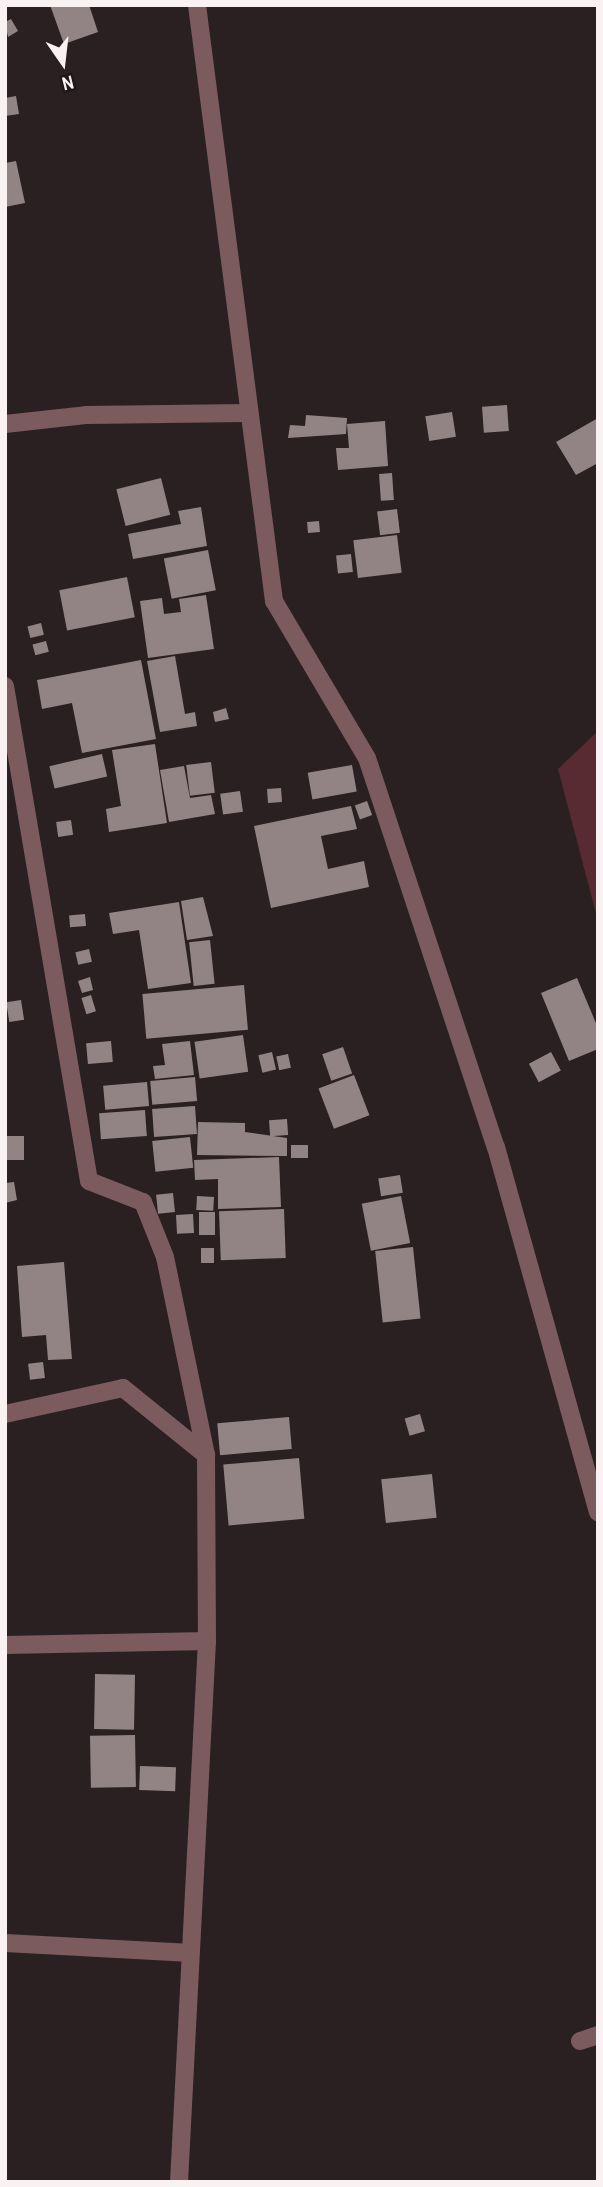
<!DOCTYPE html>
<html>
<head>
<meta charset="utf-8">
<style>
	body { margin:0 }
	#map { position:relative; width:603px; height:2187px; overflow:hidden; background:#2a2021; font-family:"Archivo Narrow",sans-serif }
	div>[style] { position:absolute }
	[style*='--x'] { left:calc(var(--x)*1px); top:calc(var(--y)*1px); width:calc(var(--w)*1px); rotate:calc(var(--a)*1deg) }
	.green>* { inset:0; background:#572b31 }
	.building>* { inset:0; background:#928485; transform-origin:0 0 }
	.minor>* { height:18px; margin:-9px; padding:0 9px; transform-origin:9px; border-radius:9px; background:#7c5b5f }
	span { translate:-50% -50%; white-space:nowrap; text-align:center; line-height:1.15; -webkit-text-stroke:6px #201617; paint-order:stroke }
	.frame { position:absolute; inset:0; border:7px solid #f9f1f2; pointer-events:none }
	.north { position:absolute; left:28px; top:28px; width:70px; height:70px; -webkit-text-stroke:5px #201617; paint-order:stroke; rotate:166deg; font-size:19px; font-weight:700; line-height:28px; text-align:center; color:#f9f1f2 }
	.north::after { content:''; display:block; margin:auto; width:24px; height:32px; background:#f9f1f2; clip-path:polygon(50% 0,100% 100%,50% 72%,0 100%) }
</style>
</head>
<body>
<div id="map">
	<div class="green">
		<i style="clip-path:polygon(598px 731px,598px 921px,558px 769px)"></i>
	</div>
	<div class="building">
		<i style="clip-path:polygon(50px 5px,89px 5px,98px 32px,64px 44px)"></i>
		<i style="clip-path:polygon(11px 19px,18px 31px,8px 37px,5px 22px)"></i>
		<i style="clip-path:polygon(16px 96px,19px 114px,5px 116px,5px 98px)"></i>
		<i style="clip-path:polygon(16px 161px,25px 203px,5px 207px,5px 163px)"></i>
		<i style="left:507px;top:405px;width:26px;height:25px;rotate:86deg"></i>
		<i style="left:452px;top:412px;width:25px;height:27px;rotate:81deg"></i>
		<i style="clip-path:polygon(306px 415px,347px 418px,346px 434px,288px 438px,290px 425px,305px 426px)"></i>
		<i style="clip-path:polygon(598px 418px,598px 463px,576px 475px,556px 442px)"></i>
		<i style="clip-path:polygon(385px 421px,388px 466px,338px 470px,336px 448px,349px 448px,347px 424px)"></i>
		<i style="left:392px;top:473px;width:27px;height:13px;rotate:86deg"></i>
		<i style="left:161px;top:478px;width:38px;height:46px;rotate:76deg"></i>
		<i style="clip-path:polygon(201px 507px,207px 546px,133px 559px,128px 534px,181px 524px,178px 511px)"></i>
		<i style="left:397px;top:509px;width:24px;height:20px;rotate:83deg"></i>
		<i style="left:319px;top:521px;width:11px;height:12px;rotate:85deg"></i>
		<i style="left:397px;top:535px;width:38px;height:44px;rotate:83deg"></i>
		<i style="left:208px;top:550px;width:41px;height:45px;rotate:79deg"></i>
		<i style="left:351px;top:554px;width:18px;height:15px;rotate:84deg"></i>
		<i style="left:127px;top:577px;width:41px;height:69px;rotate:79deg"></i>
		<i style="clip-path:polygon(206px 595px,214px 649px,148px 658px,140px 601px,162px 598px,164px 614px,181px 612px,179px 599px)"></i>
		<i style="left:41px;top:623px;width:12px;height:14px;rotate:76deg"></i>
		<i style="left:46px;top:641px;width:11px;height:14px;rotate:75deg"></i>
		<i style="clip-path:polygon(175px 656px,185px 714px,195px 712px,197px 726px,160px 732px,147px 661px)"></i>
		<i style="clip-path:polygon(141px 660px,156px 739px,82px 753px,72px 703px,42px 709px,37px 680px)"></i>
		<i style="clip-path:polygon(226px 708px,229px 719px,215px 722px,213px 712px)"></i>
		<i style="clip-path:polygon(155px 744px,167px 823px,109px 832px,106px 809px,121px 806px,112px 750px)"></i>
		<i style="left:102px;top:754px;width:23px;height:54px;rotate:77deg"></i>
		<i style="left:211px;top:762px;width:31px;height:25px;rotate:83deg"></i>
		<i style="left:352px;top:765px;width:27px;height:45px;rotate:80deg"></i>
		<i style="clip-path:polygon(184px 766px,190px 798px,211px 795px,215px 814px,169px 822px,160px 770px)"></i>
		<i style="left:281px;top:788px;width:14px;height:14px;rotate:86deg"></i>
		<i style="left:240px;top:791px;width:21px;height:20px;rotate:82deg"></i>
		<i style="left:367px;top:801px;width:15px;height:13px;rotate:70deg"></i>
		<i style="clip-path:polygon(351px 806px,357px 829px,321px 836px,328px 869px,364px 861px,369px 887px,271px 908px,254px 826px)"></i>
		<i style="left:71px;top:820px;width:15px;height:15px;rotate:82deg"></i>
		<i style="clip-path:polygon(203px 897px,213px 936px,187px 940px,181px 901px)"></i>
		<i style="clip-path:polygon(179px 902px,191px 983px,148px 989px,139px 930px,113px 934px,109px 913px)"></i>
		<i style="left:85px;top:914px;width:12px;height:16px;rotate:85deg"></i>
		<i style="left:210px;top:940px;width:44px;height:21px;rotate:84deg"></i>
		<i style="left:89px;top:949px;width:13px;height:14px;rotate:77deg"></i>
		<i style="clip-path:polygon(90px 977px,93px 990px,82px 993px,78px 981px)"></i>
		<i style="clip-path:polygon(577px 978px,598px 1028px,598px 1049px,569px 1061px,541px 993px)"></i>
		<i style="left:244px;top:985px;width:45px;height:102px;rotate:85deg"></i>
		<i style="left:91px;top:995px;width:17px;height:10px;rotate:73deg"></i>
		<i style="left:21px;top:1000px;width:20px;height:15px;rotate:81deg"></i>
		<i style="left:243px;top:1035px;width:37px;height:49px;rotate:82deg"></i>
		<i style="left:111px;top:1041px;width:21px;height:25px;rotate:85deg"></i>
		<i style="clip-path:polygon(190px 1041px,194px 1075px,155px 1079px,153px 1066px,165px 1065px,162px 1044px)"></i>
		<i style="left:343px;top:1047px;width:28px;height:22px;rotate:71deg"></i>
		<i style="left:272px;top:1052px;width:18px;height:14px;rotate:77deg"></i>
		<i style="left:551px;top:1052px;width:21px;height:25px;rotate:62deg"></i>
		<i style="left:288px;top:1054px;width:14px;height:12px;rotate:78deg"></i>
		<i style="left:354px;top:1075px;width:43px;height:38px;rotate:69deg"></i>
		<i style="left:195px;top:1077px;width:24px;height:45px;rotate:85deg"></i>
		<i style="left:147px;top:1082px;width:24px;height:44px;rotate:85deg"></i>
		<i style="left:195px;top:1106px;width:28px;height:43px;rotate:86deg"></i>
		<i style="left:145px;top:1110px;width:26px;height:46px;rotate:86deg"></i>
		<i style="left:287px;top:1119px;width:16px;height:18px;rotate:86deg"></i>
		<i style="clip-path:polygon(198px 1122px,245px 1123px,245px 1132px,287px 1138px,287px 1156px,197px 1155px)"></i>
		<i style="left:5px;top:1136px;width:19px;height:24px"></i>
		<i style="left:190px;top:1137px;width:31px;height:38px;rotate:84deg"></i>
		<i style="left:291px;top:1145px;width:17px;height:13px"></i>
		<i style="clip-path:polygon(279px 1157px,281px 1207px,218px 1209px,218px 1179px,195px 1180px,194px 1160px)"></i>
		<i style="left:400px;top:1175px;width:18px;height:22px;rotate:81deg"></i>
		<i style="clip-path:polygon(14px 1182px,17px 1200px,5px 1203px,5px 1183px)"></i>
		<i style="left:173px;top:1193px;width:19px;height:17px;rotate:84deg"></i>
		<i style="left:197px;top:1196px;width:17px;height:14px;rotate:3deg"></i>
		<i style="left:401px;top:1196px;width:48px;height:40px;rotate:79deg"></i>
		<i style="left:284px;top:1209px;width:49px;height:65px;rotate:88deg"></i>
		<i style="left:199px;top:1212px;width:16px;height:23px"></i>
		<i style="left:193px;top:1214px;width:19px;height:17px;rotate:87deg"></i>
		<i style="left:413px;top:1247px;width:72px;height:38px;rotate:84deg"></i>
		<i style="left:201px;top:1248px;width:13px;height:15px"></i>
		<i style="clip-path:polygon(64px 1262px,72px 1359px,48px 1360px,46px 1335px,22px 1337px,17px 1266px)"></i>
		<i style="left:43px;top:1362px;width:16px;height:15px;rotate:83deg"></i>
		<i style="left:420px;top:1414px;width:18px;height:16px;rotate:74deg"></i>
		<i style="left:289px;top:1417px;width:32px;height:72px;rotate:85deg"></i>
		<i style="left:299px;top:1458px;width:61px;height:76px;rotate:85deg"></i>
		<i style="left:432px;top:1474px;width:44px;height:51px;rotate:84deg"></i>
		<i style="left:95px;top:1674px;width:40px;height:55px;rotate:1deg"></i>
		<i style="left:135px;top:1735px;width:52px;height:45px;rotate:89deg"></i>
		<i style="left:140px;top:1766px;width:36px;height:24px;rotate:2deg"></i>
	</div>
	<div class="minor">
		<i style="--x:197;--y:5;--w:601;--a:82.64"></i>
		<i style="--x:274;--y:601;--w:182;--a:59.4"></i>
		<i style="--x:367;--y:758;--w:410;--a:71.7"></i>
		<i style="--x:496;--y:1147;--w:379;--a:74.4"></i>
		<i style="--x:5;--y:424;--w:81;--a:-6.3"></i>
		<i style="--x:86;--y:415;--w:160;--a:-0.7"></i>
		<i style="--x:5;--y:686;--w:502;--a:80.37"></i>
		<i style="--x:89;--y:1181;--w:58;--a:21.3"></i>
		<i style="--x:143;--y:1202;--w:59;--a:68.2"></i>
		<i style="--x:165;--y:1257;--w:202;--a:78.3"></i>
		<i style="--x:206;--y:1455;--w:186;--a:89.7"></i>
		<i style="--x:207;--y:1641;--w:542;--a:92.96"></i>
		<i style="--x:5;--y:1414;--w:121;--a:-12.4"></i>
		<i style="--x:123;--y:1388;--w:107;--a:38.9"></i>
		<i style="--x:5;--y:1645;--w:202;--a:-1.1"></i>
		<i style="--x:5;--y:1943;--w:182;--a:3.1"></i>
		<i style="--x:580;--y:2041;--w:19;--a:-18"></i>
	</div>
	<div class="frame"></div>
	<div class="north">N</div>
</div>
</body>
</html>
